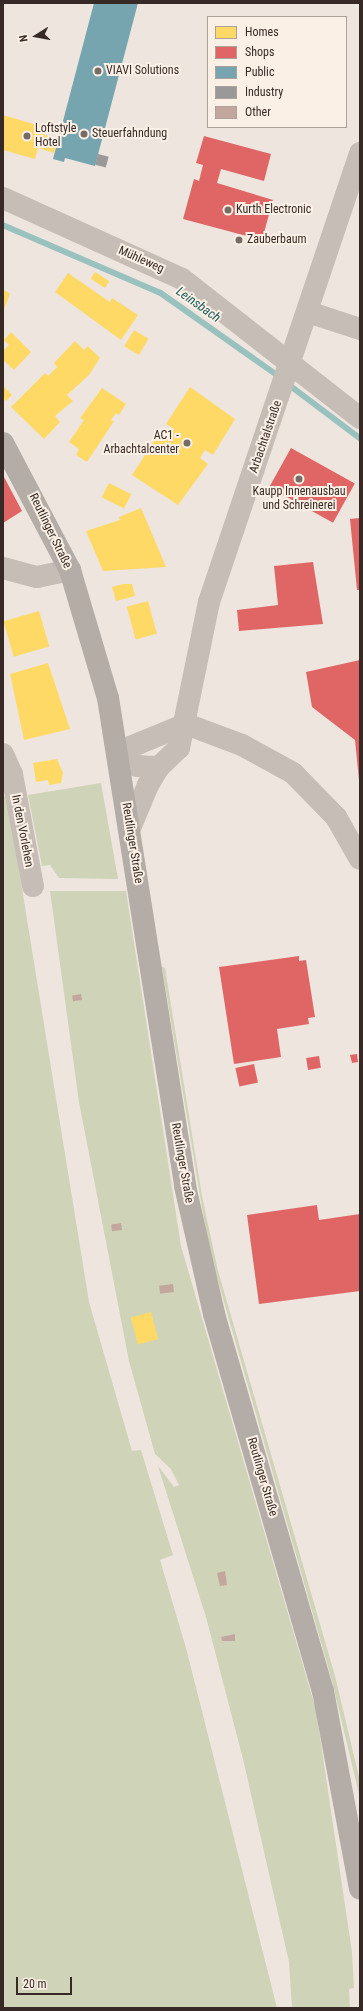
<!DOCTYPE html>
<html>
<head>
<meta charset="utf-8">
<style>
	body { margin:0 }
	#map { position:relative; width:363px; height:2011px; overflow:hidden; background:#ede5de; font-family:"Roboto Condensed",sans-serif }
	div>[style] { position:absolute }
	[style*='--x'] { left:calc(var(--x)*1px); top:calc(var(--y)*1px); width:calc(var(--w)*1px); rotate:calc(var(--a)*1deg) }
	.green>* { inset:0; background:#cfd3b7 }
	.homes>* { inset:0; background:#ffd966; transform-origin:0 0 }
	.shops>* { inset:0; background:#e06666; transform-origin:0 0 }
	.public>* { inset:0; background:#76a5af }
	.industry>* { inset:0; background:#999; transform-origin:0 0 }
	.stream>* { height:5.5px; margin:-2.75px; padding:0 2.75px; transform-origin:2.75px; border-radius:2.75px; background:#99c2bf }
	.building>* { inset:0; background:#c3a79e; transform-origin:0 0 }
	.minor>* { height:22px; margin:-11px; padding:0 11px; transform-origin:11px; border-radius:11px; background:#c6bdb7 }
	.major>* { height:22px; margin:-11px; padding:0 11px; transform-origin:11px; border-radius:11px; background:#b4aca7 }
	.dots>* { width:11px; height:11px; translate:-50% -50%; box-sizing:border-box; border:2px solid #fbf0e5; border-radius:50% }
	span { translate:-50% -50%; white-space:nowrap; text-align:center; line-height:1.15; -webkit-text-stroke:4px #fbf0e5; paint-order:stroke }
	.poi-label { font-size:12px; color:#372a26 }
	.left { translate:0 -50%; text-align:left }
	.right { translate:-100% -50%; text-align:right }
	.street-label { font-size:12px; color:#372a26 }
	.water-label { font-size:13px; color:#185b5c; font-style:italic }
	.frame { position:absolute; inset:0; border:4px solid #372a26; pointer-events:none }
	.legend { position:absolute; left:207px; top:16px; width:140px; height:112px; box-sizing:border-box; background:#fbf0e5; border:1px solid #ada199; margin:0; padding:5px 7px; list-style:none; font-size:12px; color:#372a26 }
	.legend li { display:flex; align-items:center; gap:8px; height:20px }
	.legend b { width:20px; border:1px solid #ada199 }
	.north { position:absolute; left:16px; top:16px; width:40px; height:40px; -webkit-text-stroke:3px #fbf0e5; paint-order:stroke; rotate:259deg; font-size:11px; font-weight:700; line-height:16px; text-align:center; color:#372a26 }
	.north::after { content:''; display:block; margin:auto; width:14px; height:18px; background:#372a26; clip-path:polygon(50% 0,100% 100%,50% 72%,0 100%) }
	.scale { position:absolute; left:16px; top:1977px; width:56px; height:18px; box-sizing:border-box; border:2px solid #372a26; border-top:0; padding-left:5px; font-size:12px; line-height:14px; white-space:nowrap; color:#372a26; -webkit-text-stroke:3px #fbf0e5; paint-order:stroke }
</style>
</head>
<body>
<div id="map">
	<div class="green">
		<i style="clip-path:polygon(101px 783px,118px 879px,59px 878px,50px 865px,42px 866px,28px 795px)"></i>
		<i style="clip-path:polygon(7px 796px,89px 1302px,132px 1451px,141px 1450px,173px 1555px,160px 1560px,186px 1648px,277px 2008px,3px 2008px,3px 797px)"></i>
		<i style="clip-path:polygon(50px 891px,126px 891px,181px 1246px,316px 1710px,352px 1952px,354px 1988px,349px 1989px,350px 2008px,292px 2008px,289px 1962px,243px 1759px,206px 1617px,158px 1466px,174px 1487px,179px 1485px,171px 1469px,155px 1454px,129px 1361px,79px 1102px)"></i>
		<i style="clip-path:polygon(162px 967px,165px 968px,202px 1196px,218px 1271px,335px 1676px,360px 1781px,360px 1798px,332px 1681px,209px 1249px)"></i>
	</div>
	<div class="homes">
		<i style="clip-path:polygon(3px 115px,44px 127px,42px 134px,58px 139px,54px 153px,38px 148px,35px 159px,3px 150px)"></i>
		<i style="left:95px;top:272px;width:17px;height:8px;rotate:33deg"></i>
		<i style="clip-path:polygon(68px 273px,110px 302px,112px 298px,138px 315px,121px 340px,55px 292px)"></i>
		<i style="clip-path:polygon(3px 289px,10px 294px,3px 312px)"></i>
		<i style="left:134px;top:330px;width:17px;height:19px;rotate:31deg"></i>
		<i style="clip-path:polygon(11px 332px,31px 352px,14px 370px,3px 360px,3px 351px,9px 345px,4px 340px)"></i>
		<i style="clip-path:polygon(75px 341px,84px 350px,88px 346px,100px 358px,89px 375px,67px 395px,73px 401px,55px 416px,60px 422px,44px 439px,11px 407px,45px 373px,48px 376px,57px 367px,54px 363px)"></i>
		<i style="clip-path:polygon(3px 386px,12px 395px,6px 401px,3px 397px)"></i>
		<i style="clip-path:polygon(190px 387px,235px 419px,213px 455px,205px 450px,200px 458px,208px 464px,178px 505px,132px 475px,160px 432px,168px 437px,174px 429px,166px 424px)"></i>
		<i style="clip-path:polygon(102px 388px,126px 404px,119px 415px,116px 413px,111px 420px,114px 421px,87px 462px,76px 455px,79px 449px,69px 442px,84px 420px,80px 418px)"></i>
		<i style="left:109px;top:483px;width:25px;height:16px;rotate:27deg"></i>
		<i style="clip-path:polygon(141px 508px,166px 567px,103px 571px,86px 531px,120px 520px,119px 517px)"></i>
		<i style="clip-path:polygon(123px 584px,132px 584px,135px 596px,116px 601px,112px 587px)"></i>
		<i style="left:148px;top:601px;width:34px;height:22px;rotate:75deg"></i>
		<i style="left:39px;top:611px;width:37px;height:37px;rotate:74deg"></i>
		<i style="clip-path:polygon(48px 663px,70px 729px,24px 740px,10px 674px)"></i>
		<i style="clip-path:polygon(57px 759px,63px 773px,61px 783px,49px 785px,48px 780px,36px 782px,33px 763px)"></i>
		<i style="left:151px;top:1312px;width:28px;height:21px;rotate:75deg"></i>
	</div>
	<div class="shops">
		<i style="clip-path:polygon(204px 136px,271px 154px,264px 181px,221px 169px,217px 183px,273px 200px,262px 240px,183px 219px,194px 179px,199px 181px,203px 165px,196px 163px)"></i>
		<i style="left:291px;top:448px;width:73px;height:45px;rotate:29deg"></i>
		<i style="clip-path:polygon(3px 475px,22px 511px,3px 523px)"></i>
		<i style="clip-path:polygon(360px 518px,360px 590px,357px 590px,350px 519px)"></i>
		<i style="clip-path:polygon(313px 562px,323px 624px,239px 631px,237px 610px,278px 605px,274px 566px)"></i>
		<i style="clip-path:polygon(360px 660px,360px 780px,359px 780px,355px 740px,312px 707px,306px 672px)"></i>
		<i style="clip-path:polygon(299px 956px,299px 961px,306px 960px,315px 1017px,308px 1018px,309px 1024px,277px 1029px,281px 1057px,234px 1064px,219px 967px)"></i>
		<i style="clip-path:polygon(357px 1054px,358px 1062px,352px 1063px,350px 1055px)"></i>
		<i style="left:319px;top:1056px;width:12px;height:13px;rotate:81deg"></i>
		<i style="left:254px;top:1064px;width:19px;height:19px;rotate:78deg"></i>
		<i style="clip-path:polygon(317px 1205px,319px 1220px,360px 1214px,360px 1291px,259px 1304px,247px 1215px)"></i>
	</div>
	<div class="public">
		<i style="clip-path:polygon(94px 3px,138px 3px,95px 166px,65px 158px,64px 162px,53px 159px)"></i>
	</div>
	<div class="industry">
		<i style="left:98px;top:154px;width:11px;height:11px;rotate:15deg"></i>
	</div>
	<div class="stream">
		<i style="--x:3;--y:225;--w:172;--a:23.3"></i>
		<i style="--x:161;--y:293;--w:146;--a:35.2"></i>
		<i style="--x:288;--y:384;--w:90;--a:36.9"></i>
	</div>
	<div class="building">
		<i style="left:81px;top:994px;width:6px;height:9px;rotate:81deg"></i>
		<i style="left:121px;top:1223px;width:7px;height:10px;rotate:82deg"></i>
		<i style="left:173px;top:1284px;width:8px;height:14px;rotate:83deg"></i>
		<i style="clip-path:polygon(225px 1571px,227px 1585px,220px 1586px,217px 1573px)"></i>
		<i style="clip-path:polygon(235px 1634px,235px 1641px,222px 1641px,221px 1637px)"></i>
	</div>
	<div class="minor">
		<i style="--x:3;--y:198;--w:196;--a:24.3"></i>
		<i style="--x:182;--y:279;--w:226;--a:38"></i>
		<i style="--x:308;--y:312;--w:55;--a:18.1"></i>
		<i style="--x:3;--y:568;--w:35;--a:15"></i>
		<i style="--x:37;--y:577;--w:34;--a:-12"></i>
		<i style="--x:186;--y:724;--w:60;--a:20.6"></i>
		<i style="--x:242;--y:745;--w:58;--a:28.8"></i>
		<i style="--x:293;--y:773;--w:62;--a:45.7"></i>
		<i style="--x:336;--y:817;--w:48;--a:60.3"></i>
		<i style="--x:118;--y:752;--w:74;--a:-22.4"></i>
		<i style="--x:118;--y:752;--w:24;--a:36"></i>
		<i style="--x:137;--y:766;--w:22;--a:3"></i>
		<i style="--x:3;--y:754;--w:22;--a:66"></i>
		<i style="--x:12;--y:774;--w:114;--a:79.4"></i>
		<i style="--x:130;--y:828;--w:47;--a:-67.3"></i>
		<i style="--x:148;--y:785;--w:21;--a:-59"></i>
		<i style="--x:159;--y:767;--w:28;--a:-44"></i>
		<i style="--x:179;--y:748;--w:149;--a:-78.4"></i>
		<i style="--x:209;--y:602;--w:474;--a:-71.4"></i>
	</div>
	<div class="major">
		<i style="--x:3;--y:443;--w:144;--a:62.2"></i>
		<i style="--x:70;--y:570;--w:134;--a:73.5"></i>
		<i style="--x:108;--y:698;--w:494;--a:81"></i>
		<i style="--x:185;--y:1186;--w:131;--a:77.2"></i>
		<i style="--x:214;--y:1314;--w:392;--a:73.9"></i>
		<i style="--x:323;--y:1691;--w:201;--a:79.4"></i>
	</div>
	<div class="dots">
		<i style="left:98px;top:71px;background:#776b66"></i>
		<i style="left:84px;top:134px;background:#776b66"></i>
		<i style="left:27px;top:136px;background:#776b66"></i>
		<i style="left:228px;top:210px;background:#776b66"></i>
		<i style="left:239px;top:240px;background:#776b66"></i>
		<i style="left:187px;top:443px;background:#776b66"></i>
		<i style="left:299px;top:479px;background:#776b66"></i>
	</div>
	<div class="poi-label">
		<span class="left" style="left:106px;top:71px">VIAVI Solutions</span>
		<span class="left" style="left:35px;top:136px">Loftstyle<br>Hotel</span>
		<span class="left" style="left:92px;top:134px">Steuerfahndung</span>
		<span class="left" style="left:236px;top:210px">Kurth Electronic</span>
		<span class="left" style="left:247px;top:240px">Zauberbaum</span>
		<span class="right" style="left:179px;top:443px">AC1 -<br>Arbachtalcenter</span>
		<span style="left:299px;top:499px">Kaupp Innenausbau<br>und Schreinerei</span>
	</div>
	<div class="street-label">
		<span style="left:141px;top:260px;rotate:24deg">Mühleweg</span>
		<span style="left:266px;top:437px;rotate:-71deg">Arbachtalstraße</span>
		<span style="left:50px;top:531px;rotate:64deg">Reutlinger Straße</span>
		<span style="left:22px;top:831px;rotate:79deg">In den Vorlehen</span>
		<span style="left:132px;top:843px;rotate:81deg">Reutlinger Straße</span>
		<span style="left:182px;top:1163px;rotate:80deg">Reutlinger Straße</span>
		<span style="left:262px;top:1477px;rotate:74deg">Reutlinger Straße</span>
	</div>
	<div class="water-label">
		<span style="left:198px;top:305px;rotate:35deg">Leinsbach</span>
	</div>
	<div class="frame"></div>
	<ul class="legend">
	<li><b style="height:11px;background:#ffd966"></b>Homes</li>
	<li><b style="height:11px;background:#e06666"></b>Shops</li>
	<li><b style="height:11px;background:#76a5af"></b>Public</li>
	<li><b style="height:11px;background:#999"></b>Industry</li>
	<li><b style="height:11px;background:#c3a79e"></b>Other</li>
	</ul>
	<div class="north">N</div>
	<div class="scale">20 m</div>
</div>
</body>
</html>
